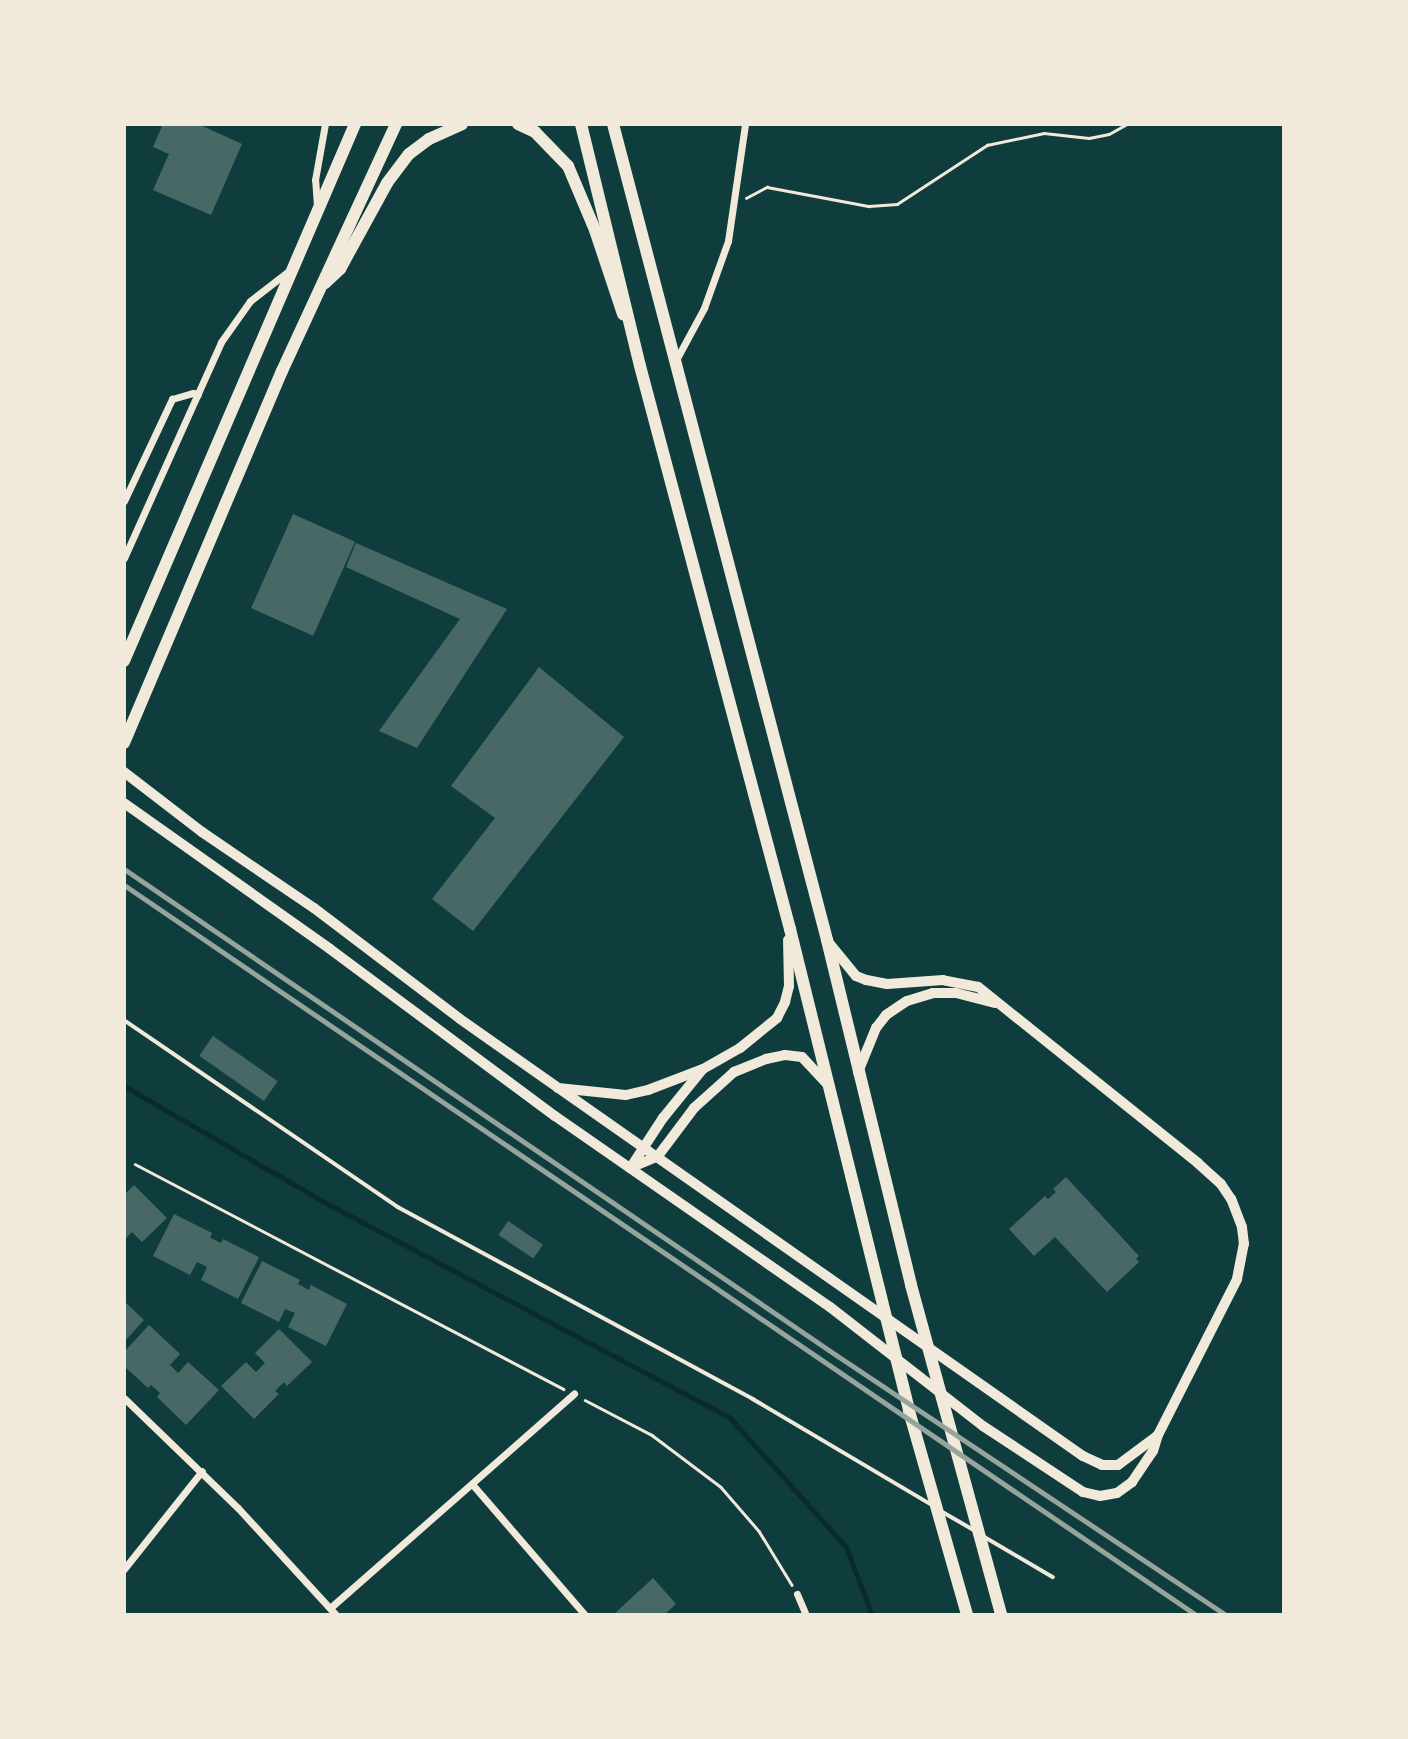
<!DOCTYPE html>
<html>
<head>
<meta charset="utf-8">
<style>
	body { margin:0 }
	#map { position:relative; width:1408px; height:1739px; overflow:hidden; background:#0f3d3e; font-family:"Roboto Serif",serif }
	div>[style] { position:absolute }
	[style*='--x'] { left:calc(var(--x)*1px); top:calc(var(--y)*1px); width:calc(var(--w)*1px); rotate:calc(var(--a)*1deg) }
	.stream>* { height:5px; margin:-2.5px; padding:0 2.5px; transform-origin:2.5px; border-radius:2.5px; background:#0a2a2b }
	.building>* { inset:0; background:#486865; transform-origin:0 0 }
	.path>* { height:2.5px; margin:-1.25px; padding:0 1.25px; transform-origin:1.25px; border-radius:1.25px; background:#f1e9da }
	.service>* { height:3.5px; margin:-1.75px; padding:0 1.75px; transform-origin:1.75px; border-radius:1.75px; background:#f1e9da }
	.minor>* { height:7px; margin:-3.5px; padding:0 3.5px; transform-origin:3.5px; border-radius:3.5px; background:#f1e9da }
	.tertiary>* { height:10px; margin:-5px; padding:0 5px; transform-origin:5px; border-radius:5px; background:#f1e9da }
	.primary>* { height:12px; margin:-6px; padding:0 6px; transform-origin:6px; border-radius:6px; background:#f1e9da }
	.trunk>* { height:12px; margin:-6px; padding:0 6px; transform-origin:6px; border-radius:6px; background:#f1e9da }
	.rail>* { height:5px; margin:-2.5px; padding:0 2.5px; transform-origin:2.5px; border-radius:2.5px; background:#97a49c }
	span { translate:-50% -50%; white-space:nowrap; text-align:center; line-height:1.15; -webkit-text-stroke:5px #f1e9da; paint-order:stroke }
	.frame { position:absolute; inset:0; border:126px solid #f1e9da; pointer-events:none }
</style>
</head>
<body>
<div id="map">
	<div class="stream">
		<i style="--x:124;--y:1086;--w:233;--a:30.1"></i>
		<i style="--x:326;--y:1203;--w:458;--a:28"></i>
		<i style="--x:730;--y:1418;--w:173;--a:48"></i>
		<i style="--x:846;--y:1547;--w:73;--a:69.1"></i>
	</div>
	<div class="building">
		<i style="clip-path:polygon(163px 124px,198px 124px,242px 144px,211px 215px,153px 190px,169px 154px,153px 147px)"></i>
		<i style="left:293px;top:514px;width:68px;height:103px;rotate:24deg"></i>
		<i style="clip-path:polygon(356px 543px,507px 609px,417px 748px,379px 731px,460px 619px,346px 567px)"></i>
		<i style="clip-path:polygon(539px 667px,624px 737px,473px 931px,432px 899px,495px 818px,451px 786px)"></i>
		<i style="left:213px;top:1036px;width:79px;height:24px;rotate:35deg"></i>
		<i style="clip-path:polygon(1066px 1177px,1139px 1256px,1136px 1259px,1139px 1262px,1107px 1292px,1055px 1237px,1034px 1256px,1009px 1229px,1045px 1196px,1048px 1199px,1056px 1192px,1053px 1189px)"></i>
		<i style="clip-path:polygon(134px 1185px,167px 1218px,142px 1242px,132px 1232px,124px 1240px,124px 1195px)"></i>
		<i style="clip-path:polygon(174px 1214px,212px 1233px,210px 1238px,221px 1243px,223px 1239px,259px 1257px,238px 1299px,201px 1280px,207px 1267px,197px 1262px,190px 1275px,153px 1256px)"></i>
		<i style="left:508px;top:1221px;width:42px;height:17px;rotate:34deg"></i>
		<i style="clip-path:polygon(262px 1261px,300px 1280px,298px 1284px,309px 1290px,311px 1285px,347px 1304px,326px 1346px,288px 1327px,295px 1313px,285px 1309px,279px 1322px,241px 1303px)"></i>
		<i style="clip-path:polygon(124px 1301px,144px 1320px,124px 1342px)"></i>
		<i style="clip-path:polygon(149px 1325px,180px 1354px,170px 1365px,178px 1373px,188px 1362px,219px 1390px,186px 1425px,157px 1397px,160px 1393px,151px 1385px,148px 1388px,124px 1366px,124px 1352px)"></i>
		<i style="clip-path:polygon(279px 1329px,312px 1362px,287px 1386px,284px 1382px,275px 1391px,279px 1394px,254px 1419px,221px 1386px,246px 1362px,256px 1372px,265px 1363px,255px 1353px)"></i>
		<i style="clip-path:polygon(653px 1578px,676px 1604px,664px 1615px,613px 1615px)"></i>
	</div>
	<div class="path">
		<i style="--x:746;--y:198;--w:24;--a:-28"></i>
		<i style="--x:767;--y:187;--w:104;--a:10.6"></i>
		<i style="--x:869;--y:206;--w:28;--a:-4"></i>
		<i style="--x:897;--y:204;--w:108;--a:-33.2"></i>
		<i style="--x:987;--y:145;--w:58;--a:-11.9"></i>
		<i style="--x:1044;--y:133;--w:45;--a:6.3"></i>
		<i style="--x:1089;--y:138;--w:20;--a:-11"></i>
		<i style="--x:1109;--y:134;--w:21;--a:-29"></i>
		<i style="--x:135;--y:1164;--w:484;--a:27.7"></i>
		<i style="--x:585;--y:1400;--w:76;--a:27.6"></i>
		<i style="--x:652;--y:1435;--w:86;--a:37"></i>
		<i style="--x:721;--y:1487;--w:58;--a:49.2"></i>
		<i style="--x:759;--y:1531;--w:63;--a:58.6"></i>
	</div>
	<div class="service">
		<i style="--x:124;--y:1020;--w:332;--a:34.3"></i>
		<i style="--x:398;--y:1207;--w:404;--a:28.4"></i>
		<i style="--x:753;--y:1399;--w:208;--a:30.6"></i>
		<i style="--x:941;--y:1511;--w:38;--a:30"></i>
		<i style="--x:983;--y:1536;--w:81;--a:30.4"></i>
	</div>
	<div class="minor">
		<i style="--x:317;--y:206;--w:26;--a:-94"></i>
		<i style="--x:315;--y:180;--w:57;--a:-79.9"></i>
		<i style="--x:676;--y:360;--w:59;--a:-61.7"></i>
		<i style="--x:704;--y:308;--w:71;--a:-70.3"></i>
		<i style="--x:728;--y:241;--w:118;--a:-81.7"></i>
		<i style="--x:124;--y:501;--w:113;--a:-64.8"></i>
		<i style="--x:172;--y:399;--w:22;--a:-16"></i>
		<i style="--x:193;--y:393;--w:5;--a:22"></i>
		<i style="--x:124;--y:558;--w:237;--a:-65.8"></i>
		<i style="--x:221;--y:342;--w:50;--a:-54.7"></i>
		<i style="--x:250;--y:301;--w:51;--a:-37.8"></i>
		<i style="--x:124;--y:1398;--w:158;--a:44"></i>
		<i style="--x:238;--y:1508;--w:145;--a:47.5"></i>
		<i style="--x:472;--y:1484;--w:173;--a:49.2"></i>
		<i style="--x:124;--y:1569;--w:125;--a:-51.5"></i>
		<i style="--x:797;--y:1594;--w:23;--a:67"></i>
		<i style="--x:330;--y:1608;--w:325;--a:-41.3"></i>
	</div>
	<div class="tertiary">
		<i style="--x:124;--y:772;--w:98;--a:37.6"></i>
		<i style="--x:202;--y:832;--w:135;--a:34.2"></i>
		<i style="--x:314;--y:908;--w:183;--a:37.2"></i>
		<i style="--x:460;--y:1019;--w:761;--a:35.05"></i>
		<i style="--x:1083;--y:1456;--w:21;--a:25"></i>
		<i style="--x:1102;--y:1465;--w:16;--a:0"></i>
		<i style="--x:1118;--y:1465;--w:49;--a:-36.6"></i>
		<i style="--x:124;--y:803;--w:252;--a:35.3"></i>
		<i style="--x:330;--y:949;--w:280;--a:36.6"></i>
		<i style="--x:555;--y:1116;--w:335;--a:34.8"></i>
		<i style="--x:830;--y:1307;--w:194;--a:37.9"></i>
		<i style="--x:983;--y:1426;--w:120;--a:33.4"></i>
		<i style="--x:1083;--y:1492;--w:17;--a:13"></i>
		<i style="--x:1100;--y:1496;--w:17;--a:-10"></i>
		<i style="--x:1117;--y:1493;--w:19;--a:-36"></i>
		<i style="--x:1132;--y:1482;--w:37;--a:-56"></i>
		<i style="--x:1153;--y:1451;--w:17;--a:-73"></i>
		<i style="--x:1158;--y:1435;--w:175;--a:-63.1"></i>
		<i style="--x:1237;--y:1279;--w:36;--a:-79"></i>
		<i style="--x:1244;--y:1244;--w:17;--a:-97"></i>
		<i style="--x:1242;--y:1227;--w:30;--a:-111"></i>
		<i style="--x:1231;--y:1199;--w:18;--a:-124"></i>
		<i style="--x:1221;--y:1184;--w:31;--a:-138"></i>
		<i style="--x:1198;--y:1163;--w:282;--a:-141.3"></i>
		<i style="--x:978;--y:987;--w:36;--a:-169"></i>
		<i style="--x:943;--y:980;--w:56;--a:175.9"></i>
		<i style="--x:887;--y:984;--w:21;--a:-169"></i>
		<i style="--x:866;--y:980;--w:11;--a:-158"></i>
		<i style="--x:856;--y:976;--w:43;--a:-129.3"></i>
		<i style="--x:858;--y:1072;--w:48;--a:-67.8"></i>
		<i style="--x:876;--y:1028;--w:16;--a:-52"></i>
		<i style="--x:886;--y:1015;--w:25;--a:-34"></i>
		<i style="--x:907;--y:1001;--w:27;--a:-17"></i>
		<i style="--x:933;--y:993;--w:23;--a:0"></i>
		<i style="--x:956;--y:993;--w:40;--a:14.4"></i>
		<i style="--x:558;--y:1088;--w:68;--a:5.9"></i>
		<i style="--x:626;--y:1095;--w:23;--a:-13"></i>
		<i style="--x:648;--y:1090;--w:59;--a:-20.9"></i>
		<i style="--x:703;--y:1069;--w:43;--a:-29.6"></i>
		<i style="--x:740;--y:1048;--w:48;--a:-39"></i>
		<i style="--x:777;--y:1018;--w:18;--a:-63"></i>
		<i style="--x:785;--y:1002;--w:16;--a:-76"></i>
		<i style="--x:789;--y:986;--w:46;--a:-91.2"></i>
		<i style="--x:631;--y:1167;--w:59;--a:-56.9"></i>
		<i style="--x:663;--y:1118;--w:62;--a:-50.9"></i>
		<i style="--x:630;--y:1168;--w:30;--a:-23"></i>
		<i style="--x:658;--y:1156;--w:60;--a:-53.1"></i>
		<i style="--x:694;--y:1108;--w:54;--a:-42"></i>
		<i style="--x:734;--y:1072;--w:35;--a:-22"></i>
		<i style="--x:766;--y:1059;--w:19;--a:-12"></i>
		<i style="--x:785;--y:1055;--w:17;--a:7"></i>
		<i style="--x:802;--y:1057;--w:35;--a:47"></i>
	</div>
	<div class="primary">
		<i style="--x:518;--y:124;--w:19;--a:25"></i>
		<i style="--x:535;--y:132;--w:47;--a:45.9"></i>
		<i style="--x:568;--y:166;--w:69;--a:67.1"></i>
		<i style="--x:595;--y:230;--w:89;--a:71.6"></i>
		<i style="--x:325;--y:283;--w:21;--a:-43"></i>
		<i style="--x:340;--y:269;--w:98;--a:-61.3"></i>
		<i style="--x:387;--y:183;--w:36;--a:-53"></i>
		<i style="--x:409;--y:154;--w:25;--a:-37"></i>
		<i style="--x:429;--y:139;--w:36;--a:-24"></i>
		<i style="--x:124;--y:661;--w:585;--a:-66.72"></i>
		<i style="--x:124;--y:743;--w:404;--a:-67"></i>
		<i style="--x:282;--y:371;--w:272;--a:-65.2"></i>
	</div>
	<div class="trunk">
		<i style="--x:581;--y:124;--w:249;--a:76.3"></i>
		<i style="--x:640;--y:366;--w:583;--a:75.08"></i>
		<i style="--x:790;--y:929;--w:496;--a:76.1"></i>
		<i style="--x:909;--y:1411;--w:212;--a:74.1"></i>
		<i style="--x:613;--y:124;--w:844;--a:75.3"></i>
		<i style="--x:827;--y:940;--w:355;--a:76.3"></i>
		<i style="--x:911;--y:1285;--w:342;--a:74.7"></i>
	</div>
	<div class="rail">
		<i style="--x:124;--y:869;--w:862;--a:34.32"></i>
		<i style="--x:836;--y:1355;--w:469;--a:33.7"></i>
		<i style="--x:124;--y:885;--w:1297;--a:34.25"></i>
	</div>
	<div class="frame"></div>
</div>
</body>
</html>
